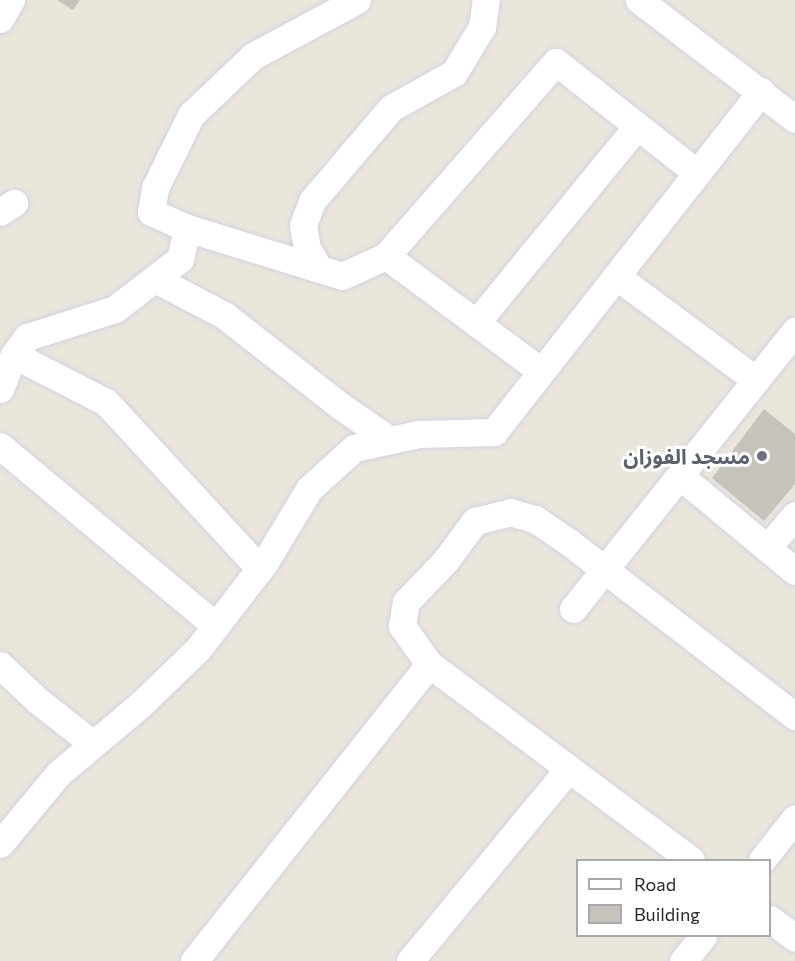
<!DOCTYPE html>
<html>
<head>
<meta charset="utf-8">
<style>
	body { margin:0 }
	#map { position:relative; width:795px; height:961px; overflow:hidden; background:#ebe6dc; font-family:Commissioner,"Noto Sans Arabic",sans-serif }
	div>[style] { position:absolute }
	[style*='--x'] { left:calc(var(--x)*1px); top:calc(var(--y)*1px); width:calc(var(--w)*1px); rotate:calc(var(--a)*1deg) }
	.building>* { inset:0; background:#c6c3bc }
	.roads { filter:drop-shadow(0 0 2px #d1d3e1) drop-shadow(0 0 2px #d1d3e1) }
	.minor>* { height:27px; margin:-13.5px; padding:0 13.5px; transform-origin:13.5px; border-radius:13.5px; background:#fff }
	.dots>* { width:16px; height:16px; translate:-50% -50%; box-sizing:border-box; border:3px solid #fff; border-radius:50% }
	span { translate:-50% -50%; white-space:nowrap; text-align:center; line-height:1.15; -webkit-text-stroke:6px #fff; paint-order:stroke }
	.worship-label { font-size:21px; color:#5b616d; font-weight:700 }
	.right { translate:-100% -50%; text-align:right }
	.legend { position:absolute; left:576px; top:859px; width:195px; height:78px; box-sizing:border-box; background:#fff; border:2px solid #a9a9a9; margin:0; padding:8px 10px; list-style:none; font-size:18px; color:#292929 }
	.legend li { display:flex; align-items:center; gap:12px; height:30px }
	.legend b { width:30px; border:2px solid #a9a9a9 }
</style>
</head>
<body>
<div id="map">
	<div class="building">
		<i style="clip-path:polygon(57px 0,80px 0,73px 10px)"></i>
		<i style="clip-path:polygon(764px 409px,795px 434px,795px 484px,764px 521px,712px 478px)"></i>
	</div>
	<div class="roads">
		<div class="minor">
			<i style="--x:357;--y:0;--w:118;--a:151.7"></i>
			<i style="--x:253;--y:56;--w:86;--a:136.4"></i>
			<i style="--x:191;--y:115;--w:81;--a:116.3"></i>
			<i style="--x:155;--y:188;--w:24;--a:99"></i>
			<i style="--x:151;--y:212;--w:39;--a:24"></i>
			<i style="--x:187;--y:228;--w:162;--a:17.2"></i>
			<i style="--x:342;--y:276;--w:48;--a:-24.4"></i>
			<i style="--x:639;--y:0;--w:196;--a:37.3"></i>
			<i style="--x:0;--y:19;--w:22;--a:-60"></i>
			<i style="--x:0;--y:212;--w:17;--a:-33"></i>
			<i style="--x:319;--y:269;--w:24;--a:-120"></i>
			<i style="--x:307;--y:248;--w:23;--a:-100"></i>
			<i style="--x:303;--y:225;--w:26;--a:-69"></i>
			<i style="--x:312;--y:201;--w:122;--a:-49.7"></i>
			<i style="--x:391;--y:108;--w:72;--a:-29.1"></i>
			<i style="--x:454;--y:73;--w:54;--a:-58.7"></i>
			<i style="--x:482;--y:27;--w:27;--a:-82"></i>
			<i style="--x:616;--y:276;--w:174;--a:36.6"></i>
			<i style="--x:157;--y:280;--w:76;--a:27.6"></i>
			<i style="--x:224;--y:315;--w:146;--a:38"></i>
			<i style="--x:339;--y:405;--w:62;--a:34.5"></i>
			<i style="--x:476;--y:323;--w:254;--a:-50.7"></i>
			<i style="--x:14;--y:355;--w:103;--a:27.1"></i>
			<i style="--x:106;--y:402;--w:227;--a:47.3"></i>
			<i style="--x:541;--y:371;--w:193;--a:-143.4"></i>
			<i style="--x:386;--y:256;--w:258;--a:-48.8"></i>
			<i style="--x:556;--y:62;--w:179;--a:38.2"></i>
			<i style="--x:0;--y:389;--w:37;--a:-68"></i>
			<i style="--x:14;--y:355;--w:22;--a:-54"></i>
			<i style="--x:27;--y:337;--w:92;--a:-17.7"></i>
			<i style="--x:115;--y:309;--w:82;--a:-37.6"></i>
			<i style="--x:180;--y:259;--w:32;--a:-77"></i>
			<i style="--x:0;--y:446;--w:281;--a:39.8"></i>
			<i style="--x:680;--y:476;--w:149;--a:39.6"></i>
			<i style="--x:767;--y:548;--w:43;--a:-49.7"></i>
			<i style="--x:573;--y:609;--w:356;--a:-51.4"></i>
			<i style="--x:0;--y:665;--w:51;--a:43.4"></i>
			<i style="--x:37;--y:700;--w:71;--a:38.2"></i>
			<i style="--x:0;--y:844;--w:92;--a:-50.3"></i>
			<i style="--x:59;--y:773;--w:107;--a:-40.1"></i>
			<i style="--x:141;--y:704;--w:79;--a:-44"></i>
			<i style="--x:198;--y:649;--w:110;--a:-52.4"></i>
			<i style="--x:265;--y:562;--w:85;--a:-58.9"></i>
			<i style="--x:309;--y:489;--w:61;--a:-42.3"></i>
			<i style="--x:354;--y:448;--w:66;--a:-12.2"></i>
			<i style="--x:419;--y:434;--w:75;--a:-1.5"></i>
			<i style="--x:494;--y:432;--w:433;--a:-51.9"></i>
			<i style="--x:691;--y:860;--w:327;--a:-143.2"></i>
			<i style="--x:429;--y:664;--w:47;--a:-125.4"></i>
			<i style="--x:402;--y:626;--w:24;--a:-81"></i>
			<i style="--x:406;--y:602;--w:58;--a:-46.4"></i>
			<i style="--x:446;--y:560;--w:49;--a:-53.4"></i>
			<i style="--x:475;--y:521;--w:36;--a:-14"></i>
			<i style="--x:510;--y:512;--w:26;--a:16"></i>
			<i style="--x:535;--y:519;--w:42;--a:34.4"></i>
			<i style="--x:570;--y:543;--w:284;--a:37.6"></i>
			<i style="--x:762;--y:860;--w:53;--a:-51.8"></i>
			<i style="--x:770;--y:919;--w:31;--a:37"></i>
			<i style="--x:194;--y:961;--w:379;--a:-51.6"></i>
			<i style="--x:410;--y:961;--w:250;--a:-50.5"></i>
			<i style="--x:683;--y:961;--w:32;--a:-51"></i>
		</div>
	</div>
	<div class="dots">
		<i style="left:762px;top:456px;background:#6b7280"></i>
	</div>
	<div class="worship-label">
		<span class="right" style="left:750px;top:456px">مسجد الفوزان</span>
	</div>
	<ul class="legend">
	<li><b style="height:8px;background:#fff"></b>Road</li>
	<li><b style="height:16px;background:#c6c3bc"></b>Building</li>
	</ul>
</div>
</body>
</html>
